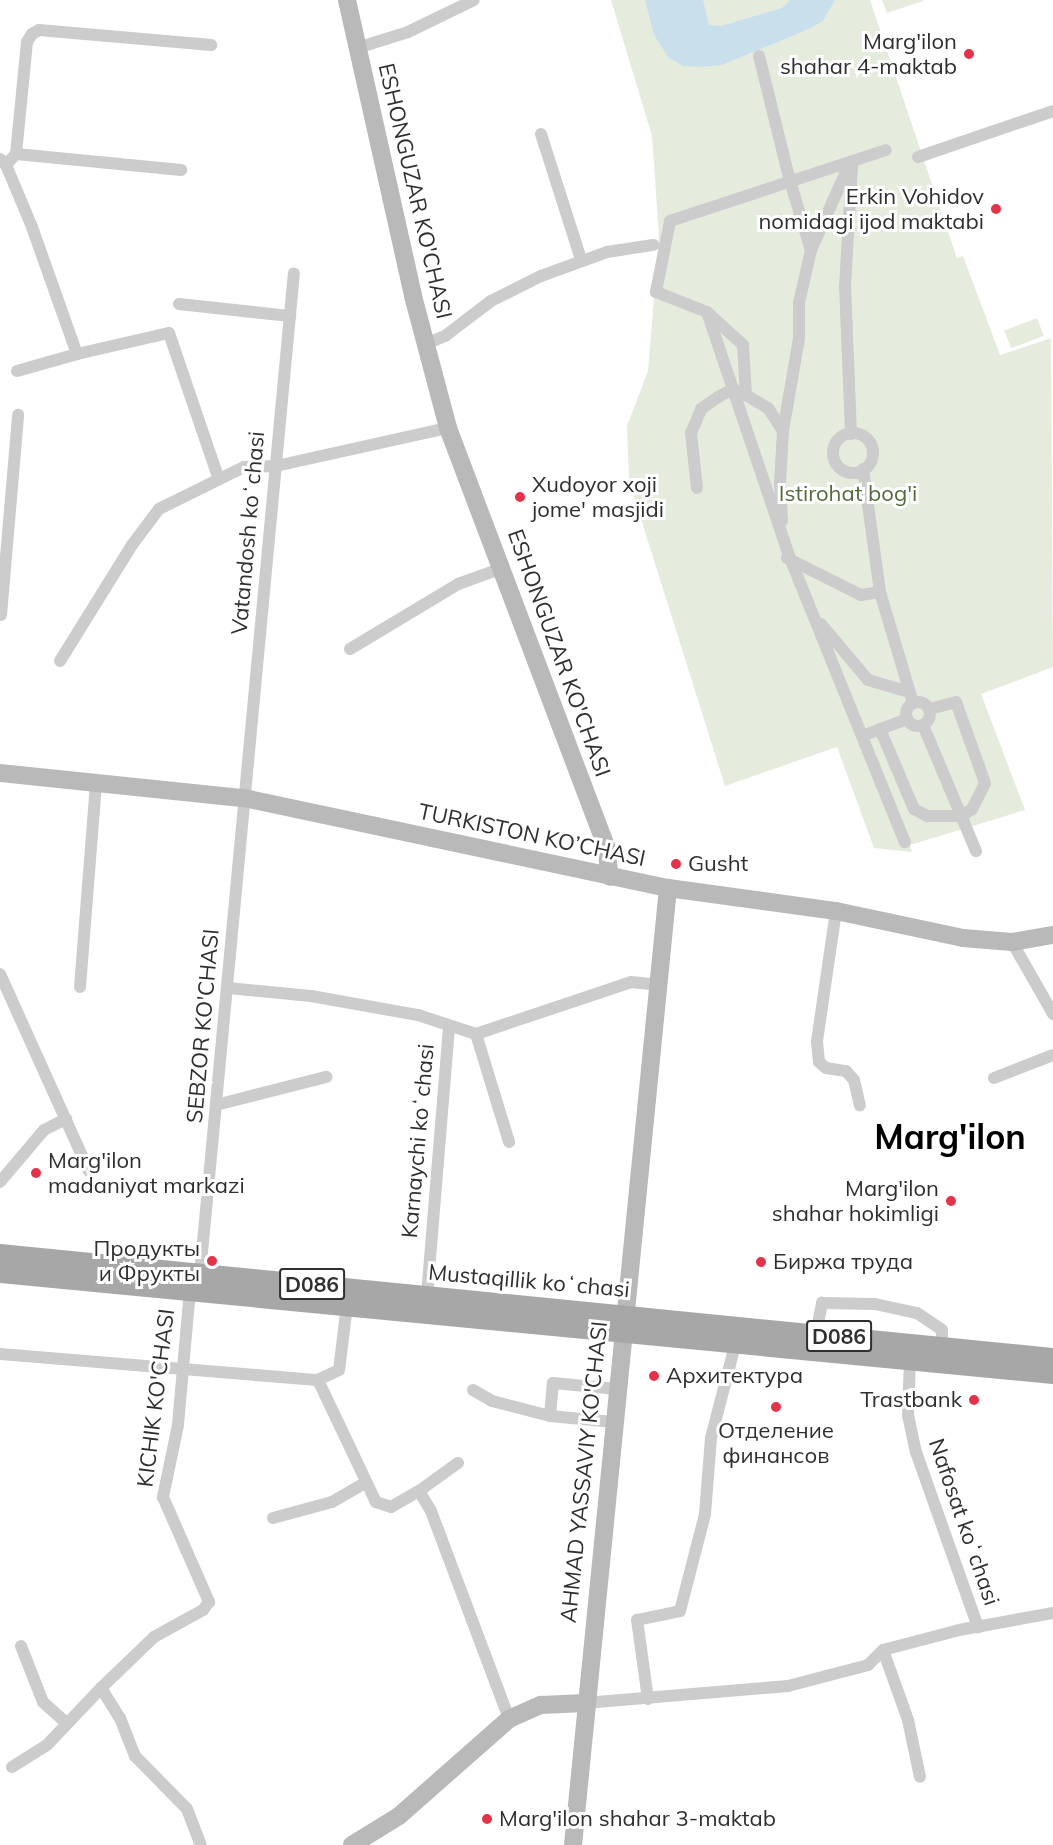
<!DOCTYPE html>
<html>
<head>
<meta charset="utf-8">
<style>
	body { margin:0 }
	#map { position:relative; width:1053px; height:1845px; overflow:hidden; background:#fff; font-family:Mulish,sans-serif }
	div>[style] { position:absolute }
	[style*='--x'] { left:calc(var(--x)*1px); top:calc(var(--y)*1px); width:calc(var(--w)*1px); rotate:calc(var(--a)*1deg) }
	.green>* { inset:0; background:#e6ecdd; transform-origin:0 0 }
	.water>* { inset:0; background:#c9e0ec }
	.street>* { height:12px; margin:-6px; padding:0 6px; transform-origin:6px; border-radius:6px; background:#ccc }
	.street>.ring { margin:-6px; padding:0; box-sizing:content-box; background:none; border:12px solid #ccc; border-radius:50% }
	.secondary>* { height:18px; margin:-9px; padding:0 9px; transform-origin:9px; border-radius:9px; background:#b9b9b9 }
	.primary>* { height:20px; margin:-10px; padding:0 10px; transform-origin:10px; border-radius:10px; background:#a7a7a7 }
	.dots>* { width:16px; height:16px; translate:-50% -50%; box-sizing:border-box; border:3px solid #fff; border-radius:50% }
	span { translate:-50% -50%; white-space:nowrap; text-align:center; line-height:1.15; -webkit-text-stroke:6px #fff; paint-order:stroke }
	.shield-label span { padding:2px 4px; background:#fff; border:2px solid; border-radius:4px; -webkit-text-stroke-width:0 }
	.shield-label { font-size:21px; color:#2f2f2f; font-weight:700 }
	.poi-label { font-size:22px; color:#2f2f2f }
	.right { translate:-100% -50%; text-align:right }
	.left { translate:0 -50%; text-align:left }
	.street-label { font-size:22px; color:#2f2f2f }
	.park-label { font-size:22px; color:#546a3c }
	.town-label { font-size:34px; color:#000; font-weight:700 }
</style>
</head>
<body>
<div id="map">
	<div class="green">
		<i style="clip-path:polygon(611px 0,870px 0,957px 258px,963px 256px,1000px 355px,1051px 338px,1053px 667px,981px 694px,1025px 810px,910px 845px,912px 852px,874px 848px,837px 747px,725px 786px,629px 481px,627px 426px,648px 371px,659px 237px,652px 136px)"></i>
		<i style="clip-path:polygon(882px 0,923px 0,923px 1px,887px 13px)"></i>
		<i style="left:1037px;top:318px;width:19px;height:35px;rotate:69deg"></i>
	</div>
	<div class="water">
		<i style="clip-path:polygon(645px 0,703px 0,709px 25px,721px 26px,782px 8px,790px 0,835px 0,823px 21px,809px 29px,722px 65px,701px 67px,683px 66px,668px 57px,654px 35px)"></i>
	</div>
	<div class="street">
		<i style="--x:357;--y:48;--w:53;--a:-17.4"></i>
		<i style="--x:408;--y:32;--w:73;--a:-25.9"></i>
		<i style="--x:759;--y:56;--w:129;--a:76.1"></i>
		<i style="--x:790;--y:181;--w:72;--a:73.1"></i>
		<i style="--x:541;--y:134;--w:131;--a:72.3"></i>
		<i style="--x:16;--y:154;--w:166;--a:5.5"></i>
		<i style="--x:918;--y:157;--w:143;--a:-18.8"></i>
		<i style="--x:0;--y:159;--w:8;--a:45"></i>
		<i style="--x:6;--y:165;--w:67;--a:67.2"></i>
		<i style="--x:32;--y:227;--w:135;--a:70.5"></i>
		<i style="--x:77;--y:354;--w:94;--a:-12.9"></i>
		<i style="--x:169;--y:333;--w:152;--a:71.2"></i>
		<i style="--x:6;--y:165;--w:15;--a:-48"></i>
		<i style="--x:16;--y:154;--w:113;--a:-84.4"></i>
		<i style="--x:27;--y:42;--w:9;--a:-58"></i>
		<i style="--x:32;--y:34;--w:8;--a:-30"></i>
		<i style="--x:39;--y:30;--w:173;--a:5"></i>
		<i style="--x:179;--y:304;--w:112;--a:6.2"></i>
		<i style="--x:707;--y:312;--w:254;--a:71.4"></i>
		<i style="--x:788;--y:553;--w:312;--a:68"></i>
		<i style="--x:426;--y:344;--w:21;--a:-23"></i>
		<i style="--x:445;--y:336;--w:58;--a:-37.3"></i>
		<i style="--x:491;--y:301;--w:56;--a:-26.6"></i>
		<i style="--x:541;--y:276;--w:70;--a:-20"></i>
		<i style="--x:607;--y:252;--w:47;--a:-8.7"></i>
		<i style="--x:17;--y:371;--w:62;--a:-15.8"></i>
		<i style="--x:746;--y:395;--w:50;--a:-93.4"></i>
		<i style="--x:743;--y:345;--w:49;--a:-137.5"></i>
		<i style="--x:707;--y:312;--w:55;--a:-158.6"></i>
		<i style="--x:656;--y:292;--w:72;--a:-78.8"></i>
		<i style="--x:670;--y:221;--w:227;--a:-18.2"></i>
		<i class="ring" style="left:833px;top:433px;width:28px;height:28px"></i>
		<i style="--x:851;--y:434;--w:147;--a:-92.3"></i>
		<i style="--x:845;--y:287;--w:122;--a:-86.7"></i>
		<i style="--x:863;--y:469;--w:124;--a:82.1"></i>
		<i style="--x:880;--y:592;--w:116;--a:73.4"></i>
		<i style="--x:697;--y:488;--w:55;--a:-96.2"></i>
		<i style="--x:691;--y:433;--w:26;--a:-67"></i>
		<i style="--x:701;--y:409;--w:21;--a:-35"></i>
		<i style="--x:718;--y:397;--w:17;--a:-28"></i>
		<i style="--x:733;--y:389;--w:14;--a:25"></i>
		<i style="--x:746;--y:395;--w:26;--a:31"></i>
		<i style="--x:768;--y:408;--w:27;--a:57"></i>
		<i style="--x:782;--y:521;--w:38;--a:-93"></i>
		<i style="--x:780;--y:483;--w:52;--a:-86.7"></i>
		<i style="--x:783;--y:431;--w:94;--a:-80.2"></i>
		<i style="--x:799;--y:338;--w:35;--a:-90"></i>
		<i style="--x:799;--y:303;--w:54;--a:-77.2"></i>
		<i style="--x:811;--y:250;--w:83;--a:-65.9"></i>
		<i style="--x:845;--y:174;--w:8;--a:-30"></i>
		<i style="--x:787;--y:558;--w:83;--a:26.6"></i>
		<i style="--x:861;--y:595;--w:19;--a:-9"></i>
		<i style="--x:1;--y:615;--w:201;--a:-85.1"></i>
		<i style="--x:821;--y:624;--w:73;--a:50"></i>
		<i style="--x:868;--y:680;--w:43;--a:16.3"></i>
		<i style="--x:350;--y:649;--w:126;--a:-31"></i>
		<i style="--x:458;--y:584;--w:48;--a:-19.6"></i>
		<i style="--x:60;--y:661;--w:137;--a:-58.2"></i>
		<i style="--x:132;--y:545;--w:45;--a:-53.1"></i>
		<i style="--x:159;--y:509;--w:95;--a:-26.3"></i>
		<i style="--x:244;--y:467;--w:32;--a:-2"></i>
		<i style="--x:276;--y:466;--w:176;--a:-12.5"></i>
		<i class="ring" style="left:906px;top:702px;width:12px;height:12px"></i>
		<i style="--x:923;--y:725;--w:137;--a:67.2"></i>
		<i style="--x:880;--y:729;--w:87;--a:67"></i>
		<i style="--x:914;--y:809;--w:15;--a:28"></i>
		<i style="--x:927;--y:816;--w:34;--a:0"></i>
		<i style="--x:961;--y:816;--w:13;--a:-32"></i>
		<i style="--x:972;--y:809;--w:29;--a:-63"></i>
		<i style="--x:985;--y:783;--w:86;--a:-109.7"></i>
		<i style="--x:956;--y:702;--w:28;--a:165"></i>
		<i style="--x:862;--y:736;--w:48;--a:-20.7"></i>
		<i style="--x:836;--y:911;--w:132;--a:98.3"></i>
		<i style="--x:817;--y:1042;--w:20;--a:84"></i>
		<i style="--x:819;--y:1062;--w:9;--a:41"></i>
		<i style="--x:826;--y:1068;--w:20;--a:9"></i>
		<i style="--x:846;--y:1071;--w:12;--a:48"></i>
		<i style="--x:854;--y:1080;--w:26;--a:77"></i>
		<i style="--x:1012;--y:942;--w:83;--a:60.3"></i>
		<i style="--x:0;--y:974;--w:216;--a:65.7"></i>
		<i style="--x:80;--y:987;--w:206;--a:-85.5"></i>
		<i style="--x:228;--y:988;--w:83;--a:5.5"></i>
		<i style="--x:311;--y:996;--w:109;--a:10.1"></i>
		<i style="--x:418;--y:1015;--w:61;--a:18.1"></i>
		<i style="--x:476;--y:1034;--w:163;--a:-18.5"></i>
		<i style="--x:631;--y:982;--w:27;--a:6"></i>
		<i style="--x:476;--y:1034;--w:113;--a:73"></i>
		<i style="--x:994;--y:1078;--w:63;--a:-21.3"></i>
		<i style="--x:216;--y:1105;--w:114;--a:-14.3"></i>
		<i style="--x:0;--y:1182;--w:68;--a:-49.8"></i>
		<i style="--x:44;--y:1130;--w:25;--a:-27"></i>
		<i style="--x:200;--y:1274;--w:1005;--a:-84.64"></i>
		<i style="--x:190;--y:1290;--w:136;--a:95.1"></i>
		<i style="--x:178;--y:1425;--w:74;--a:101.8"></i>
		<i style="--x:163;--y:1497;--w:115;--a:66.3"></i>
		<i style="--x:209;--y:1602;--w:10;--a:127"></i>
		<i style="--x:203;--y:1610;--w:56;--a:151.1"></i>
		<i style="--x:154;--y:1637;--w:74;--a:136.1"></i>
		<i style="--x:101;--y:1688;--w:36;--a:58"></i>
		<i style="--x:120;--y:1718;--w:41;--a:68.5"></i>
		<i style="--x:135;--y:1756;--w:74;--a:45.5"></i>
		<i style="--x:187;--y:1809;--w:39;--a:69"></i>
		<i style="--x:427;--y:1295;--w:270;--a:-85.3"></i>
		<i style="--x:347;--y:1305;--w:65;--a:97"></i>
		<i style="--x:339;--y:1370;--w:23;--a:155"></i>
		<i style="--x:318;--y:1380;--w:135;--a:64.6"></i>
		<i style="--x:376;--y:1502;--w:16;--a:18"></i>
		<i style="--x:391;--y:1507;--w:32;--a:-30"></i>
		<i style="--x:419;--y:1491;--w:23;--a:59"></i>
		<i style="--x:431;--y:1511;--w:222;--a:69.4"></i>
		<i style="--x:816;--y:1334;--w:32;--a:-79"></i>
		<i style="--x:822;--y:1303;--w:53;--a:1.1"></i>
		<i style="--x:875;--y:1304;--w:43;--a:12.1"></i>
		<i style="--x:917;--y:1313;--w:30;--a:34"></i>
		<i style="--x:942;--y:1330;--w:16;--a:90"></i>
		<i style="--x:0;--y:1354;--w:319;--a:4.7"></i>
		<i style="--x:910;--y:1359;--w:56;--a:92"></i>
		<i style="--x:908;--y:1415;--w:38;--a:78"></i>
		<i style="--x:916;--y:1452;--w:186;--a:70.5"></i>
		<i style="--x:473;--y:1390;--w:22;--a:30"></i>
		<i style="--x:492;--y:1401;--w:60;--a:14.5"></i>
		<i style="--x:613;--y:1422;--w:63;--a:-174.6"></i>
		<i style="--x:550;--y:1416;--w:33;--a:-85"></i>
		<i style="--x:553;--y:1383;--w:64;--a:5.4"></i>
		<i style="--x:419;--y:1491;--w:48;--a:-35.7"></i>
		<i style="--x:273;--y:1518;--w:61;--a:-15.2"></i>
		<i style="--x:332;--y:1502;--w:38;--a:-30"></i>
		<i style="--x:21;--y:1646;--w:60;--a:68.6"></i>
		<i style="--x:43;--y:1702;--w:31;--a:42"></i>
		<i style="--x:883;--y:1650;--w:74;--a:70.3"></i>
		<i style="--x:908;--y:1720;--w:58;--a:78.1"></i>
		<i style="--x:648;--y:1699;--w:80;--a:-97.9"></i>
		<i style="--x:637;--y:1620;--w:44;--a:-11.8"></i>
		<i style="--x:680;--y:1611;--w:100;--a:-75.5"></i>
		<i style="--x:705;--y:1514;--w:76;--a:-85.5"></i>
		<i style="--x:711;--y:1438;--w:100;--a:-75.5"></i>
		<i style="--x:585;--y:1703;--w:204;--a:-4.8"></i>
		<i style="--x:788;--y:1686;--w:83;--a:-14.7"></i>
		<i style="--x:868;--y:1665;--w:21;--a:-45"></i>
		<i style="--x:883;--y:1650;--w:79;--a:-14.7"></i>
		<i style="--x:959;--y:1630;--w:96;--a:-10.3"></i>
		<i style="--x:12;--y:1767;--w:41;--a:-32.2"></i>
		<i style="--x:47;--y:1745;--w:79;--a:-46.5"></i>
	</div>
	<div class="secondary">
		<i style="--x:347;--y:0;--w:303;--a:77.4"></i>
		<i style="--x:413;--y:296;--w:137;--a:75.1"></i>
		<i style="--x:448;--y:428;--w:447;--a:69.3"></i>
		<i style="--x:606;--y:846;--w:31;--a:83"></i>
		<i style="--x:0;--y:773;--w:245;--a:5.9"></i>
		<i style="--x:244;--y:798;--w:433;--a:12"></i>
		<i style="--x:668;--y:888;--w:170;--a:7.8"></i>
		<i style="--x:836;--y:911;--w:130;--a:12"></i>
		<i style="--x:963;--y:938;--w:49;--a:4.7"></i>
		<i style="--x:1012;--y:942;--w:42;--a:-9.7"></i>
		<i style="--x:352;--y:1845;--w:55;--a:-31.7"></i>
		<i style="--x:399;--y:1816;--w:147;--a:-41.4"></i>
		<i style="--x:509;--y:1719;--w:35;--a:-24"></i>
		<i style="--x:541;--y:1705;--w:44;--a:-2.6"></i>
		<i style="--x:573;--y:1845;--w:962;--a:-84.33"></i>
	</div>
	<div class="primary">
		<i style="--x:0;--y:1254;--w:1058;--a:5.64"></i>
		<i style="--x:0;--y:1273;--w:1058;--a:5.48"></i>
	</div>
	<div class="dots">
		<i style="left:969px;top:54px;background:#e33348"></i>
		<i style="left:996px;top:209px;background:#e33348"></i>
		<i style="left:520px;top:497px;background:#e33348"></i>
		<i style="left:676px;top:864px;background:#e33348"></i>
		<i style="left:36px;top:1173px;background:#e33348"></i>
		<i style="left:951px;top:1201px;background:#e33348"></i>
		<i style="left:212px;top:1261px;background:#e33348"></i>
		<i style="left:761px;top:1262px;background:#e33348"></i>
		<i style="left:654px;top:1376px;background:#e33348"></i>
		<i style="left:974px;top:1400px;background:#e33348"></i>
		<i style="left:776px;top:1407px;background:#e33348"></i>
		<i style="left:487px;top:1819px;background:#e33348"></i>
	</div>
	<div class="shield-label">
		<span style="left:312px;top:1284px">D086</span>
		<span style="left:839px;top:1336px">D086</span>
	</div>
	<div class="poi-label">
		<span class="right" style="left:957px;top:54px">Marg'ilon<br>shahar 4-maktab</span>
		<span class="right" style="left:984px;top:209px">Erkin Vohidov<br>nomidagi ijod maktabi</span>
		<span class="left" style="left:532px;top:497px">Xudoyor xoji<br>jome' masjidi</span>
		<span class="left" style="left:688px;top:864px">Gusht</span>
		<span class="left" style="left:48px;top:1173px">Marg'ilon<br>madaniyat markazi</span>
		<span class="right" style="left:939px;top:1201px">Marg'ilon<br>shahar hokimligi</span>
		<span class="right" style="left:200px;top:1261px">Продукты<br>и Фрукты</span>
		<span class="left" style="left:773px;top:1262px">Биржа труда</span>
		<span class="left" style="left:666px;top:1376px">Архитектура</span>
		<span class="right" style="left:962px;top:1400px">Trastbank</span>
		<span style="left:776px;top:1443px">Отделение<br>финансов</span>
		<span class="left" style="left:499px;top:1819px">Marg'ilon shahar 3-maktab</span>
	</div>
	<div class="street-label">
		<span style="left:415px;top:191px;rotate:77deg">ESHONGUZAR KO'CHASI</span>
		<span style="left:248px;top:533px;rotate:-85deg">Vatandosh koʻchasi</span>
		<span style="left:559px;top:653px;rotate:70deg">ESHONGUZAR KO'CHASI</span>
		<span style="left:532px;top:835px;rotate:12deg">TURKISTON KO’CHASI</span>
		<span style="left:203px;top:1026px;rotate:-85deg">SEBZOR KO'CHASI</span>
		<span style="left:418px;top:1141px;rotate:-85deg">Karnaychi koʻchasi</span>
		<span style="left:529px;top:1281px;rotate:5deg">Mustaqillik koʻchasi</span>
		<span style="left:156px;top:1398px;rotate:-83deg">KICHIK KO'CHASI</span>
		<span style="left:584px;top:1472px;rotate:-84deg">AHMAD YASSAVIY KO'CHASI</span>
		<span style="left:964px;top:1522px;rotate:71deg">Nafosat koʻchasi</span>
	</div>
	<div class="park-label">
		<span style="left:848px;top:494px">Istirohat bog'i</span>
	</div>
	<div class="town-label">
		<span style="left:950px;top:1137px">Marg'ilon</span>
	</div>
</div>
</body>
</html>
